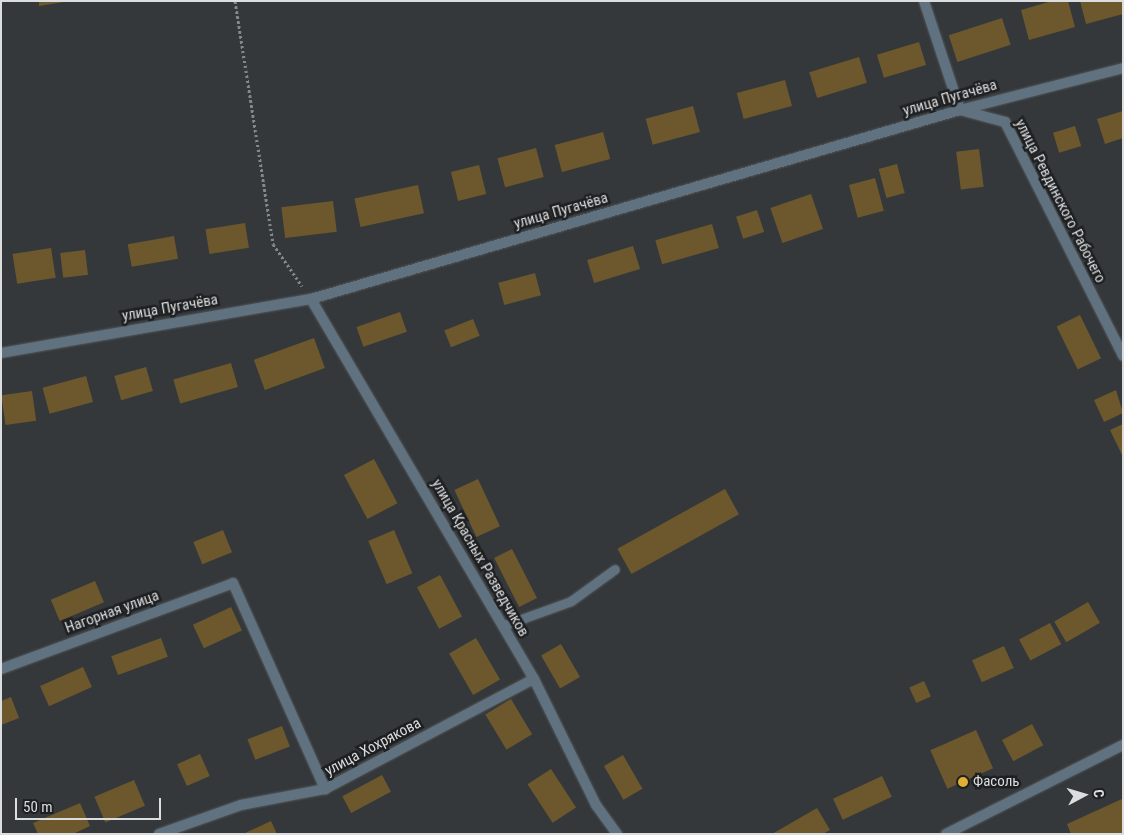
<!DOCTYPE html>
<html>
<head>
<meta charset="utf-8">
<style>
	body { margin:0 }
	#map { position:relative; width:1124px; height:835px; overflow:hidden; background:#34383b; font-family:"Roboto Condensed",sans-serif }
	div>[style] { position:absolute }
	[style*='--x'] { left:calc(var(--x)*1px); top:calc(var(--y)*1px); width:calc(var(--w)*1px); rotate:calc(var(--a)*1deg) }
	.building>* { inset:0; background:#6c582c; transform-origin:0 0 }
	.path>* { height:3px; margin-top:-1.5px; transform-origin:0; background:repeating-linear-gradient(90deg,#85888a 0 2.5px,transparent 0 5px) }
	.roads { filter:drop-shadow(0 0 1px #525659) drop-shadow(0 0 1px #525659) }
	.service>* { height:9px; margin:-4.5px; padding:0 4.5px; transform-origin:4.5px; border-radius:4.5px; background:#60727f }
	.minor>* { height:10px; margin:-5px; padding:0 5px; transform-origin:5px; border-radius:5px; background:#60727f }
	.tertiary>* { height:10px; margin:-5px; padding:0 5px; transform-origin:5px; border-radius:5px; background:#60727f }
	.dots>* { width:14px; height:14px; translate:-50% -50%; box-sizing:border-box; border:2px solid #1d1f20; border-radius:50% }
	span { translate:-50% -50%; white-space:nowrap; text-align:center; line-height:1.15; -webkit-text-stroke:5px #1d1f20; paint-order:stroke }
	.street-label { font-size:15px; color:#dbdddf }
	.poi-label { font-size:15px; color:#dbdddf }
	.left { translate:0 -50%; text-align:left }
	.frame { position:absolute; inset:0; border:2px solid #dbdddf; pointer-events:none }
	.north { position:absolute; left:1059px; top:770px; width:50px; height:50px; -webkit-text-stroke:4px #1d1f20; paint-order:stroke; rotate:84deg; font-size:14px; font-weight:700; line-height:20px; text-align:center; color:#dbdddf }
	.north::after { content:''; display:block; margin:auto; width:18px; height:22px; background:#dbdddf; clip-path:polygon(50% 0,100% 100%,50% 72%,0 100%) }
	.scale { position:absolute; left:15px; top:798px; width:146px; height:22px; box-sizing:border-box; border:2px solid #dbdddf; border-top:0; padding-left:6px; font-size:15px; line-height:18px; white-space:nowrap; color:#dbdddf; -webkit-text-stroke:4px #1d1f20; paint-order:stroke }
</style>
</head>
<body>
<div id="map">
	<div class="building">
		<i style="clip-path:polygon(39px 1px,64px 1px,64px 2px,39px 6px)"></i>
		<i style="clip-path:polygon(1052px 1px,1068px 1px,1075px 27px,1029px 40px,1021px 10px)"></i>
		<i style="clip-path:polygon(1080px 1px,1123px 1px,1123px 14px,1086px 24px)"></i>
		<i style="left:1002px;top:18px;width:28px;height:56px;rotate:72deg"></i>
		<i style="left:919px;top:42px;width:24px;height:44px;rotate:73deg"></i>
		<i style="left:859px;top:57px;width:27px;height:52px;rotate:73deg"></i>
		<i style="left:785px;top:80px;width:27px;height:50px;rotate:75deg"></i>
		<i style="left:693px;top:106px;width:27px;height:49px;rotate:75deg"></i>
		<i style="clip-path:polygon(1123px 111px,1123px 138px,1105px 144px,1097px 119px)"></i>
		<i style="left:1075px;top:126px;width:21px;height:23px;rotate:73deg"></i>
		<i style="left:603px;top:132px;width:28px;height:50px;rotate:75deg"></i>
		<i style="left:536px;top:148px;width:30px;height:40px;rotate:75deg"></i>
		<i style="left:979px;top:149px;width:38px;height:23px;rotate:83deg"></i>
		<i style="left:897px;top:164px;width:30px;height:19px;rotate:75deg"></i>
		<i style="left:479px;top:165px;width:30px;height:29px;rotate:76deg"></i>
		<i style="left:875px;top:178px;width:34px;height:27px;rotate:75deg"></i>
		<i style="left:418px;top:185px;width:29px;height:65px;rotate:78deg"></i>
		<i style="left:811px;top:194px;width:37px;height:43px;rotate:71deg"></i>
		<i style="left:333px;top:201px;width:31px;height:52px;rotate:83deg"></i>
		<i style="left:757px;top:210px;width:23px;height:22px;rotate:72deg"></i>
		<i style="left:245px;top:223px;width:25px;height:40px;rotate:81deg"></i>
		<i style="left:712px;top:224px;width:25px;height:59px;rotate:74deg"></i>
		<i style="left:174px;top:236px;width:23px;height:47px;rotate:80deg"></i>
		<i style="left:633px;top:246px;width:24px;height:48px;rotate:73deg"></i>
		<i style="left:51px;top:248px;width:30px;height:39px;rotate:81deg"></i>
		<i style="left:85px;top:250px;width:25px;height:25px;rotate:83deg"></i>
		<i style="left:535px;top:273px;width:23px;height:38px;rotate:75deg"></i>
		<i style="left:400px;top:312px;width:21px;height:46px;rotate:71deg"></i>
		<i style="left:1080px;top:315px;width:48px;height:26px;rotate:64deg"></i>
		<i style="left:473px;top:319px;width:18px;height:31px;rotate:68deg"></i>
		<i style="left:314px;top:338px;width:32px;height:64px;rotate:70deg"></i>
		<i style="left:231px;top:363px;width:25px;height:60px;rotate:74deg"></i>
		<i style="left:146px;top:367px;width:25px;height:33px;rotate:74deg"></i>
		<i style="left:86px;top:376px;width:27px;height:45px;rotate:75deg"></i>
		<i style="clip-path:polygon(1116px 390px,1123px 413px,1104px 422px,1094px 400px)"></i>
		<i style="left:32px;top:391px;width:30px;height:31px;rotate:82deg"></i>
		<i style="clip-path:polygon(1123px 424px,1123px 457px,1110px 430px)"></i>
		<i style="left:374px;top:459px;width:50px;height:34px;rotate:62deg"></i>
		<i style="left:478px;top:479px;width:52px;height:26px;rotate:65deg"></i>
		<i style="left:725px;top:489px;width:29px;height:123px;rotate:61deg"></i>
		<i style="left:223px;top:530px;width:24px;height:32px;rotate:68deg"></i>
		<i style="left:394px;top:530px;width:47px;height:28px;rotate:67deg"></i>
		<i style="left:512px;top:549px;width:55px;height:20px;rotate:63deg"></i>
		<i style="left:440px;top:575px;width:47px;height:26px;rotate:62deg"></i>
		<i style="left:95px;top:581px;width:23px;height:48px;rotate:67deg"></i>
		<i style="left:1088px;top:602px;width:24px;height:39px;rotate:60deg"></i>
		<i style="left:231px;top:607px;width:26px;height:42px;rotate:65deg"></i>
		<i style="left:1050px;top:623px;width:24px;height:35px;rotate:62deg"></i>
		<i style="left:161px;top:638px;width:20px;height:53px;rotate:70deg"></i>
		<i style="left:476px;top:638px;width:48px;height:31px;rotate:60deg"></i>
		<i style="left:561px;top:644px;width:38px;height:23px;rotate:60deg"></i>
		<i style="left:1004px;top:646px;width:24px;height:35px;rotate:66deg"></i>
		<i style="left:83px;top:667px;width:22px;height:47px;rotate:66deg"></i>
		<i style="left:924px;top:681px;width:17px;height:16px;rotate:66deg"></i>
		<i style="clip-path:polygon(11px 697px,19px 718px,1px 725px,1px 701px)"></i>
		<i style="left:511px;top:699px;width:41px;height:30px;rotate:59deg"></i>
		<i style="left:1032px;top:724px;width:24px;height:34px;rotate:62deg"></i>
		<i style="left:282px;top:726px;width:22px;height:37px;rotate:69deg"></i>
		<i style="left:976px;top:730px;width:42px;height:50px;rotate:66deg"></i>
		<i style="left:200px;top:754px;width:24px;height:25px;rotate:66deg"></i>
		<i style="left:623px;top:755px;width:39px;height:22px;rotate:60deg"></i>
		<i style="left:551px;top:769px;width:46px;height:28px;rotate:57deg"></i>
		<i style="left:382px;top:775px;width:19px;height:45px;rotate:62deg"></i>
		<i style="left:882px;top:776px;width:23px;height:54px;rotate:65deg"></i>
		<i style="left:134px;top:780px;width:28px;height:43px;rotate:67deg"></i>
		<i style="clip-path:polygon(1122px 799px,1123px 834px,1071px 834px,1067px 824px)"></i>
		<i style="clip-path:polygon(80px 803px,90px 826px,73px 834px,38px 834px,33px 823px)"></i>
		<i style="clip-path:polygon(817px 808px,830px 830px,823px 834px,772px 834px)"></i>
		<i style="clip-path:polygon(271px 821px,277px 834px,243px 834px)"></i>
	</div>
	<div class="path">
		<i style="--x:235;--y:1;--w:246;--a:81.1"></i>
		<i style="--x:273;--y:244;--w:51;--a:55.4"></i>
	</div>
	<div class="roads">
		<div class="service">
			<i style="--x:502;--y:626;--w:73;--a:-19.9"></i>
			<i style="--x:571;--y:601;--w:54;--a:-36"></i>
		</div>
		<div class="minor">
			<i style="--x:924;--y:1;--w:115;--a:71.7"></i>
			<i style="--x:960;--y:110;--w:47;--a:14.9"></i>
			<i style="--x:1005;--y:122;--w:262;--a:63.2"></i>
			<i style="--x:311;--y:299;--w:441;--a:59.6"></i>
			<i style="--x:534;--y:679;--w:140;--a:63.8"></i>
			<i style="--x:596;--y:805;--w:36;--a:54"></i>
			<i style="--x:1;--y:353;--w:315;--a:-9.9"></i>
			<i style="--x:311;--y:299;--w:676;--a:-16.24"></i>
			<i style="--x:960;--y:110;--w:168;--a:-14.4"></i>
			<i style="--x:1;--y:669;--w:247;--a:-20.3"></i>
			<i style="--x:233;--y:583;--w:226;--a:65.9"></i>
			<i style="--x:159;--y:834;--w:87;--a:-19.5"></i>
			<i style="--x:241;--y:805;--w:86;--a:-10.8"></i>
			<i style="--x:325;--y:789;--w:236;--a:-27.8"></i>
		</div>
		<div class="tertiary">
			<i style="--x:946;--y:834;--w:198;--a:-26.7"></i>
		</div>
	</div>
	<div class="dots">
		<i style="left:963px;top:782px;background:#e1af34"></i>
	</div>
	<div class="street-label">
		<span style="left:950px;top:98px;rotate:-16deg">улица Пугачёва</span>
		<span style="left:1060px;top:201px;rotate:63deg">улица Ревдинского Рабочего</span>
		<span style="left:561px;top:211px;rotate:-16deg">улица Пугачёва</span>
		<span style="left:170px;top:308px;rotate:-10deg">улица Пугачёва</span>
		<span style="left:480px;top:558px;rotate:60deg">улица Красных Разведчиков</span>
		<span style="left:112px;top:612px;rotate:-20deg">Нагорная улица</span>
		<span style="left:373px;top:747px;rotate:-28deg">улица Хохрякова</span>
	</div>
	<div class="poi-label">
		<span class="left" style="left:973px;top:782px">Фасоль</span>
	</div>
	<div class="frame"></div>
	<div class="north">С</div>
	<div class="scale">50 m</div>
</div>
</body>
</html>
